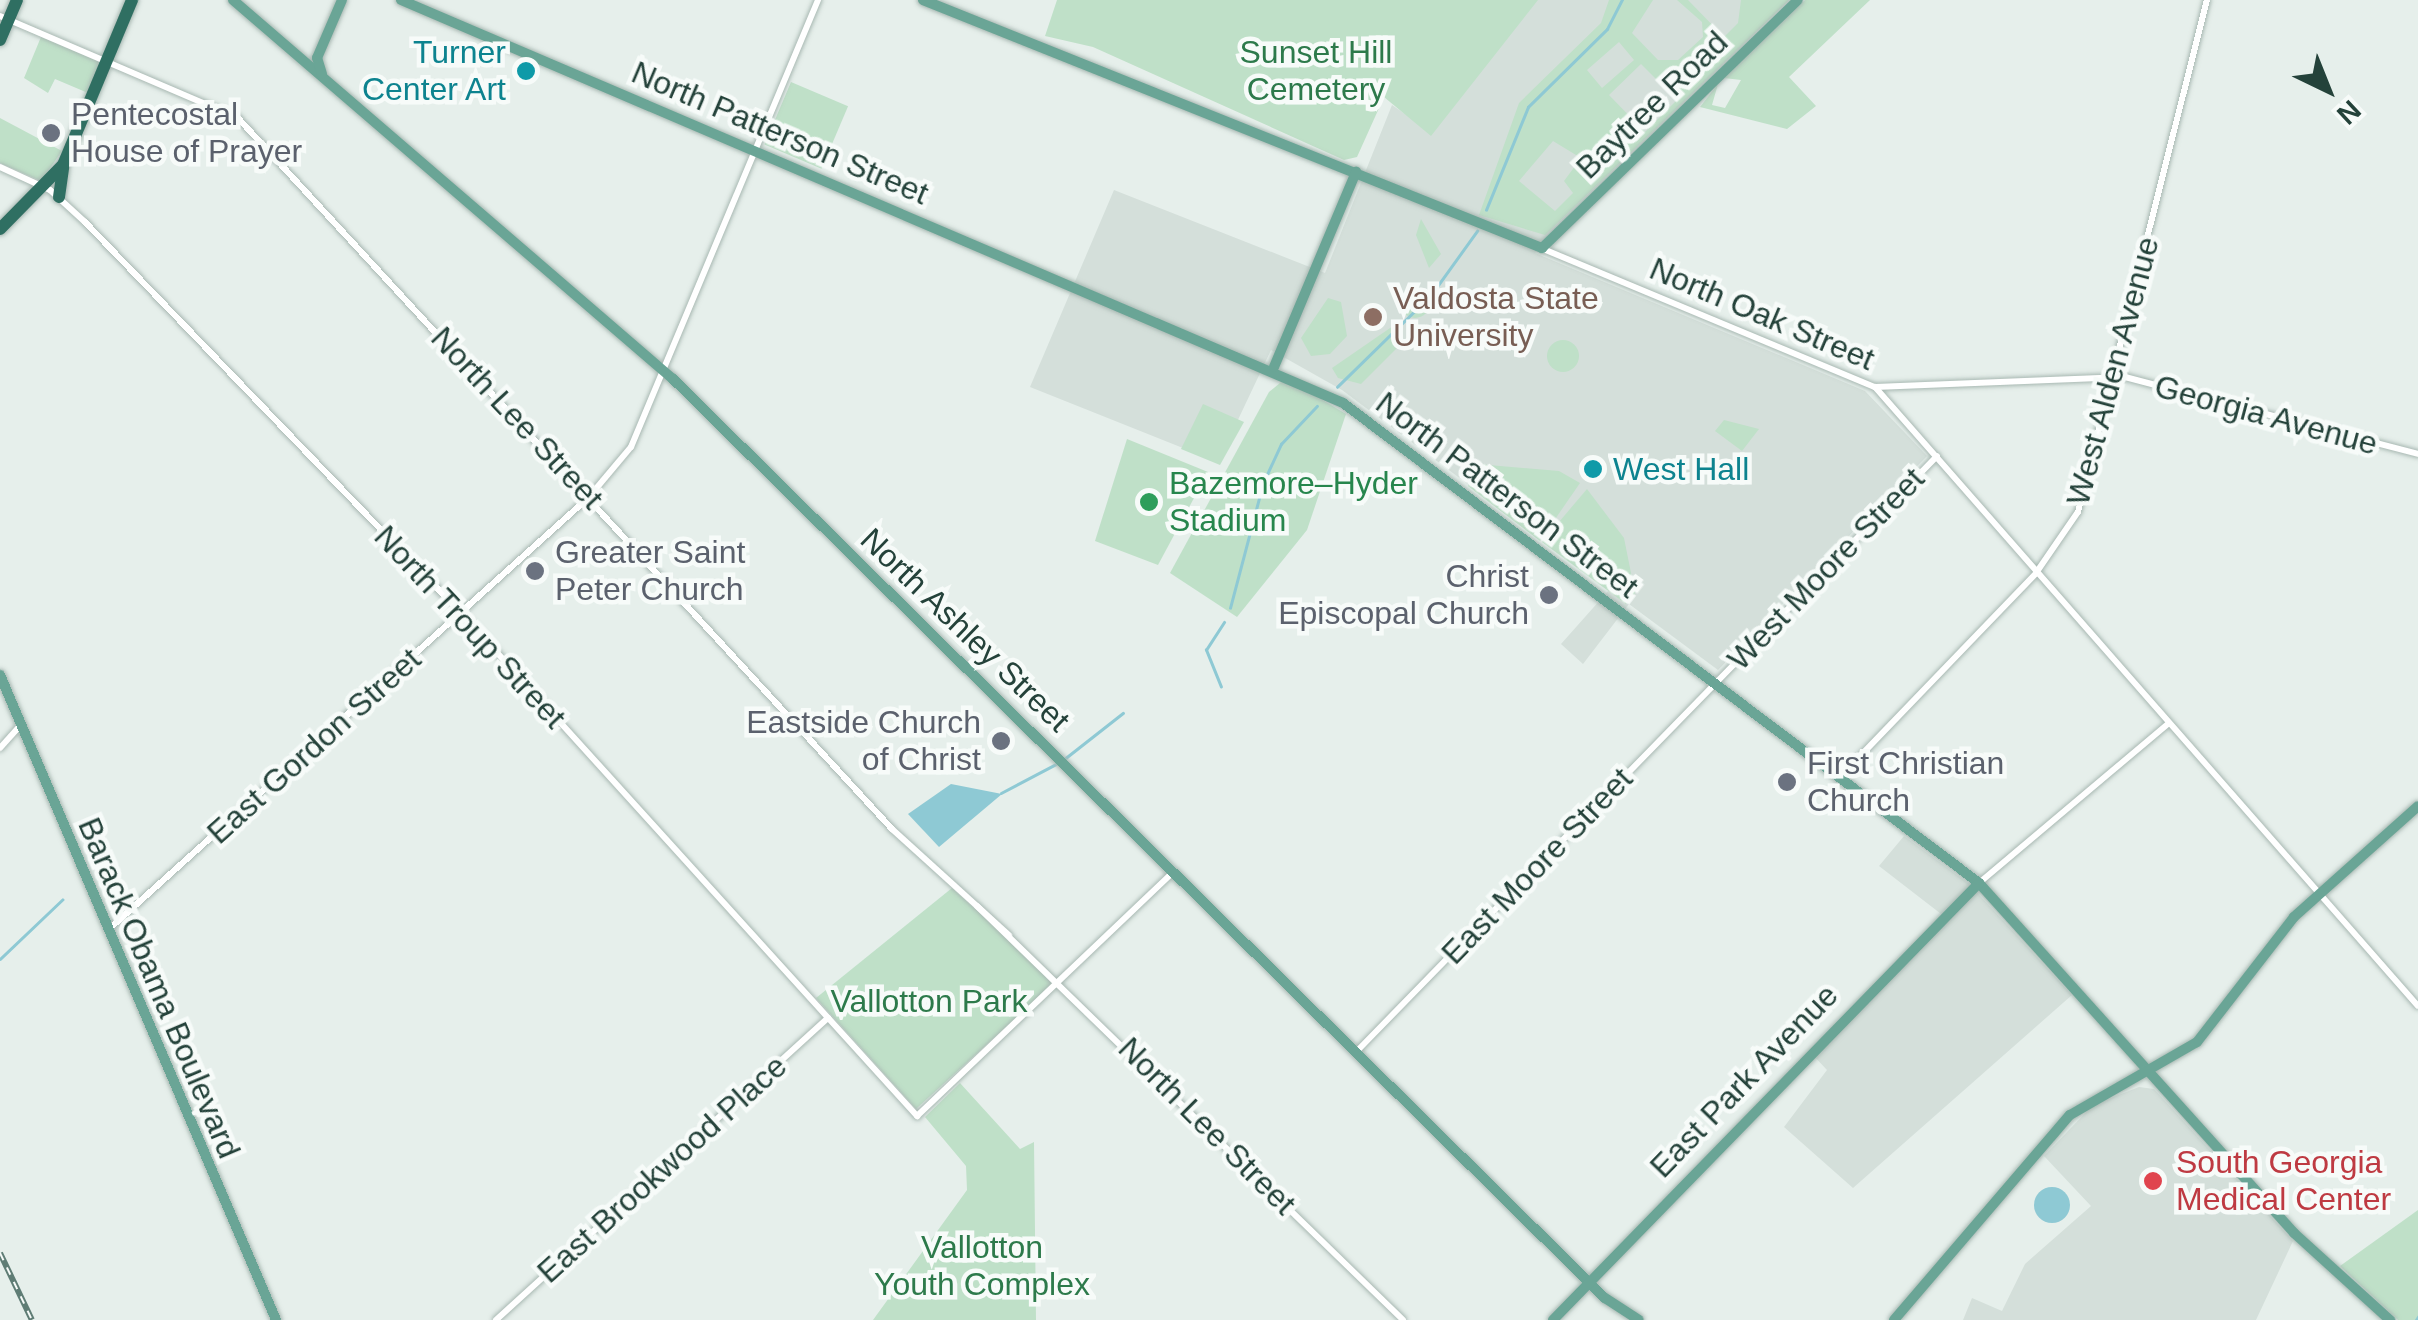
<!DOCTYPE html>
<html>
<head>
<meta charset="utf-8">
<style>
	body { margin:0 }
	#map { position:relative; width:2418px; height:1320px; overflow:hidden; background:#e6efeb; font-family:Helvetica,sans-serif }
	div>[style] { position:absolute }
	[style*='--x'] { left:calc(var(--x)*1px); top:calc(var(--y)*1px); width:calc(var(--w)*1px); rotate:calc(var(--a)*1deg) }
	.built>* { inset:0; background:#d4dfda }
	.green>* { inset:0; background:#bfe0c8; transform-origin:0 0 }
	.round { border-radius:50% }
	.water>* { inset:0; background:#8ec9d4 }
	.stream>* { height:2.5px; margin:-1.25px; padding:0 1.25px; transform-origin:1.25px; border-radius:1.25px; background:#8ec9d4 }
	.roads { filter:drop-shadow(0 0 2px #a8b8b2) drop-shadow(0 0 2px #a8b8b2) }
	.minor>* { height:6px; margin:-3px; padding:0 3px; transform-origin:3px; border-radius:3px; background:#fff }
	.major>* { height:10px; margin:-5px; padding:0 5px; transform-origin:5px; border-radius:5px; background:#6aa596 }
	.highway>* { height:12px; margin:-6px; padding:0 6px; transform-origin:6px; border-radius:6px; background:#2f6f62 }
	.rail>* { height:6px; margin-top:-3px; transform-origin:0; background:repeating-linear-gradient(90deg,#f7fbf9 0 8px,#5f7d75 0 16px); box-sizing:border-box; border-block:2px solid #5f7d75 }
	.dots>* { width:28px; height:28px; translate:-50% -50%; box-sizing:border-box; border:5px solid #f7fbf9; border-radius:50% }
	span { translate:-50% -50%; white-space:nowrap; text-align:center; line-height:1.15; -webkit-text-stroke:9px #f7fbf9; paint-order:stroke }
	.culture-label { font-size:32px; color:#0d838f }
	.right { translate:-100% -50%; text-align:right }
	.left { translate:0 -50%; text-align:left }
	.park-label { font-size:32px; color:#2d7a4b }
	.street-label { font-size:32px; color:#24423a }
	.worship-label { font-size:32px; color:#5b616d }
	.education-label { font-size:32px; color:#785e54 }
	.leisure-label { font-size:32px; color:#27864d }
	.health-label { font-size:32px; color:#be3a42 }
	.north { position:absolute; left:2278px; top:40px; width:100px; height:100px; -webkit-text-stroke:8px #f7fbf9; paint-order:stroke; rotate:137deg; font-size:28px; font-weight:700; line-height:40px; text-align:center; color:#24423a }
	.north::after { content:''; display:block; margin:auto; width:35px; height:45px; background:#24423a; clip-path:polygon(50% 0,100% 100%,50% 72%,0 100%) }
</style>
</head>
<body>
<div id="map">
	<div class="built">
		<i style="clip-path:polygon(1532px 0,1789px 0,1535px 253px,1865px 391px,1927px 456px,1718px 670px,1629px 604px,1583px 664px,1561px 644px,1609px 590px,1342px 390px,1271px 350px,1218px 462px,1030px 387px,1114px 190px,1325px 273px,1392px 105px,1424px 127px)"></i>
		<i style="clip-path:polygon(1904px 836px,1969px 884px,2072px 995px,1853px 1188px,1784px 1127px,1827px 1070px,1811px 1053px,1945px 917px,1879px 866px)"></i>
		<i style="clip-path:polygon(2139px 1087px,2154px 1089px,2293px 1241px,2256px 1320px,1963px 1320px,1972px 1298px,2002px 1311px,2025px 1264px,2091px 1206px,2044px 1156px,2093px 1105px)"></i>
	</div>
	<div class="green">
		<i style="clip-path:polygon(1057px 0,1538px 0,1431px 136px,1384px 97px,1357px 157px,1344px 160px,1093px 47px,1045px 36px)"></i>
		<i style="clip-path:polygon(evenodd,1609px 0,1653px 0,1632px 33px,1658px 60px,1678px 60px,1703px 37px,1702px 22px,1677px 0,1688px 0,1724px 37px,1738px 23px,1741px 0,1789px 0,1545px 235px,1479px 215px,1519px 103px,1601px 23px,1609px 0,1619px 42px,1634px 60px,1602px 88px,1587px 70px,1619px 42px,1609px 0,1641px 64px,1677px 100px,1645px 132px,1609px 95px,1641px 64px,1609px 0,1553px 141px,1581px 158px,1564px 181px,1573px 193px,1555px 211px,1519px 181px,1553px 141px)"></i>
		<i style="clip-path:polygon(1805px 0,1870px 0,1789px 77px,1816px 106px,1787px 129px,1700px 107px,1718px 84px,1712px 105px,1725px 108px,1741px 80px,1724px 78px)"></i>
		<i style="clip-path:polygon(41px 37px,100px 62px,88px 93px,55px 79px,48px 93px,24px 78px)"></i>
		<i style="left:791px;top:82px;width:62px;height:68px;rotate:23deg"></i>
		<i style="clip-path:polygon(0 118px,62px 151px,41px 181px,0 163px)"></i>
		<i style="clip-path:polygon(1421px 219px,1441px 254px,1429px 268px,1416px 235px)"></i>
		<i class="round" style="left:1400px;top:288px;width:30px;height:30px"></i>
		<i style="clip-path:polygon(1328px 298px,1341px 302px,1347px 336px,1330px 354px,1311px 356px,1301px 338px)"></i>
		<i style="clip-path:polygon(1393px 326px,1403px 331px,1399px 346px,1361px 384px,1338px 378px,1332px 368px)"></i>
		<i class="round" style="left:1547px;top:340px;width:32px;height:32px"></i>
		<i style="clip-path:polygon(1286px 378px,1346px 414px,1307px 530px,1237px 617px,1170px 573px,1269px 392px)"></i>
		<i style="clip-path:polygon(1203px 404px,1244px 422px,1220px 465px,1181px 449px)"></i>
		<i style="clip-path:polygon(1724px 420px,1759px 429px,1742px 451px,1715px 431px)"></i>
		<i style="clip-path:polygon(1127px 439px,1208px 472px,1158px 565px,1095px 541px)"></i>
		<i style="clip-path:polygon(1477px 464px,1559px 471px,1580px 483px,1540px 541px,1468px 486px)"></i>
		<i style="clip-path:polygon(1587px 489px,1624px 538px,1635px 593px,1626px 604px,1542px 542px)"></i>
		<i style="clip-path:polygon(952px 888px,1055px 982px,916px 1109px,816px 998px)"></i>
		<i style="clip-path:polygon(960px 1083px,1020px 1149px,1034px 1142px,1036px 1320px,873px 1320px,967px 1190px,966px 1166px,925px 1117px)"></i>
		<i style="clip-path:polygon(2418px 1210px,2418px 1320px,2398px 1320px,2340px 1266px)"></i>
	</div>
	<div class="water">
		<i style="clip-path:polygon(951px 784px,1002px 794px,939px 847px,908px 814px)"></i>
		<i class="round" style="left:2034px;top:1187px;width:36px;height:36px"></i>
	</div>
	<div class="stream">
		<i style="--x:1486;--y:210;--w:111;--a:-67.8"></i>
		<i style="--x:1528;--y:107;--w:111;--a:-44.6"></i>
		<i style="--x:1607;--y:29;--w:33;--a:-63"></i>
		<i style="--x:1337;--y:387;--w:132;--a:-44.4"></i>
		<i style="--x:1431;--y:295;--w:79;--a:-54.3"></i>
		<i style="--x:1230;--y:608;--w:129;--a:-75.2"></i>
		<i style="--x:1263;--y:483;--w:43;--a:-65.2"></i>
		<i style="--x:1281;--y:444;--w:52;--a:-46.5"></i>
		<i style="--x:1221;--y:687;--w:40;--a:-112"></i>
		<i style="--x:1206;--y:650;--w:33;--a:-57"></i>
		<i style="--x:1063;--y:760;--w:76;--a:-38.1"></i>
		<i style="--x:1001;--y:793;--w:62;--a:-27.8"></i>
		<i style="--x:0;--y:959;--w:86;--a:-43.6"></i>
		<i style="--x:2416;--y:1320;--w:4;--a:-56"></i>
	</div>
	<div class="roads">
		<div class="minor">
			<i style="--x:0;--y:16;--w:259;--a:23.2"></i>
			<i style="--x:238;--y:118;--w:966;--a:47.39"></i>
			<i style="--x:892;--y:829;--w:158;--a:42.2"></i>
			<i style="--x:0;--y:167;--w:55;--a:24.7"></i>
			<i style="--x:50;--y:190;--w:47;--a:42.4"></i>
			<i style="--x:85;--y:222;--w:544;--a:46.12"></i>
			<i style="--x:462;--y:614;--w:678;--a:47.81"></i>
			<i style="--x:917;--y:1116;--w:354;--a:-43.6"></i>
			<i style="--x:1543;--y:249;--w:360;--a:22.6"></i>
			<i style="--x:1875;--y:387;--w:823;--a:48.74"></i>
			<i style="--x:1875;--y:387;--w:250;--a:-2.3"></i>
			<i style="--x:2125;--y:377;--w:303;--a:14.7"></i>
			<i style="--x:0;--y:748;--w:31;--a:-48"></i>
			<i style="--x:1840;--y:777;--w:283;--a:-46.1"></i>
			<i style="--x:2036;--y:573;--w:74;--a:-55.5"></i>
			<i style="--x:2078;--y:512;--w:528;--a:-75.86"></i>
			<i style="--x:1979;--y:883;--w:248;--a:-40.1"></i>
			<i style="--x:977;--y:906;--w:594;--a:44.18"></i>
			<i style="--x:108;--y:930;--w:647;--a:-41.99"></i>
			<i style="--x:589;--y:497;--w:65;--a:-50"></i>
			<i style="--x:631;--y:447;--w:485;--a:-67.3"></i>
			<i style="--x:1359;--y:1049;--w:828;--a:-45.73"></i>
			<i style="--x:496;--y:1320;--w:449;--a:-42.3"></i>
		</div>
		<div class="major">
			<i style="--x:233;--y:0;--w:581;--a:40.74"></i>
			<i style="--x:673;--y:379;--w:1309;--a:44.6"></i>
			<i style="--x:1605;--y:1298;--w:40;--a:32.9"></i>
			<i style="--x:401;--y:0;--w:1025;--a:23.16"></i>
			<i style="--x:1343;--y:403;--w:797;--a:37.04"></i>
			<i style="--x:1979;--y:883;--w:471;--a:48"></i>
			<i style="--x:2294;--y:1233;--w:130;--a:42.2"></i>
			<i style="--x:923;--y:0;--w:667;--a:21.83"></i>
			<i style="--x:1542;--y:248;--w:356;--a:-44.1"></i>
			<i style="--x:322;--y:74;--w:17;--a:-107"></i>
			<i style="--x:317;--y:58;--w:63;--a:-66.7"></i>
			<i style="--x:1274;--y:367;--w:212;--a:-67.2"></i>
			<i style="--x:0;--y:675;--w:702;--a:66.83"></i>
			<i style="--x:1553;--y:1320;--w:610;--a:-45.73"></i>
			<i style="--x:1894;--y:1320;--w:270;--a:-49.4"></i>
			<i style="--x:2070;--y:1115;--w:146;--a:-29.9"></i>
			<i style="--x:2197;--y:1042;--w:158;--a:-52.2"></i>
			<i style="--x:2294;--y:917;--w:166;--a:-41.8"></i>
		</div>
		<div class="highway">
			<i style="--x:0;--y:40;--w:43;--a:-67"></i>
			<i style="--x:59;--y:197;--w:30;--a:-82"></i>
			<i style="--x:0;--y:229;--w:90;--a:-45.5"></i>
			<i style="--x:63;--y:165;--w:179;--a:-67.3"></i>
		</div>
	</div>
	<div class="rail">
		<i style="--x:0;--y:1253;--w:74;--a:64.5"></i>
	</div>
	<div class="dots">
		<i style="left:526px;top:71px;background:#0f9aa8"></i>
		<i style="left:51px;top:133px;background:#6b7280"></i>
		<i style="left:1373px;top:317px;background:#8d6e63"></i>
		<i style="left:1593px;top:469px;background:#0f9aa8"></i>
		<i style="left:1149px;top:502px;background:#2e9e5b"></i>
		<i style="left:535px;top:571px;background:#6b7280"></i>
		<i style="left:1549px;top:595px;background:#6b7280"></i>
		<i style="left:1001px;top:741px;background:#6b7280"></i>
		<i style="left:1787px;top:782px;background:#6b7280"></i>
		<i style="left:2153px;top:1181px;background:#e0444e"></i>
	</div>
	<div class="culture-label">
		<span class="right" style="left:506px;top:71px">Turner<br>Center Art</span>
		<span class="left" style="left:1613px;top:469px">West Hall</span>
	</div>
	<div class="park-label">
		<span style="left:1316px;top:71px">Sunset Hill<br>Cemetery</span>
		<span style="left:929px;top:1001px">Vallotton Park</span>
		<span style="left:982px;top:1266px">Vallotton<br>Youth Complex</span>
	</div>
	<div class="street-label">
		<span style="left:1652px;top:105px;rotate:-44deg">Baytree Road</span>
		<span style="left:780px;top:133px;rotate:23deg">North Patterson Street</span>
		<span style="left:1762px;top:314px;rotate:23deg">North Oak Street</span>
		<span style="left:2113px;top:371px;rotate:-75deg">West Alden Avenue</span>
		<span style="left:2266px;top:415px;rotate:15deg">Georgia Avenue</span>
		<span style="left:517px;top:418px;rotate:47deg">North Lee Street</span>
		<span style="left:1507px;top:495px;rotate:37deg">North Patterson Street</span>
		<span style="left:1826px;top:569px;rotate:-46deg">West Moore Street</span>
		<span style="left:470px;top:627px;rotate:47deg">North Troup Street</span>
		<span style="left:965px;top:630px;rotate:44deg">North Ashley Street</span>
		<span style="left:314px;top:746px;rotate:-42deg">East Gordon Street</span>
		<span style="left:1537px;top:866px;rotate:-46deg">East Moore Street</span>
		<span style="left:159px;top:988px;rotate:67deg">Barack Obama Boulevard</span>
		<span style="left:1744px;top:1081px;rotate:-46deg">East Park Avenue</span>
		<span style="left:1207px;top:1126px;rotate:45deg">North Lee Street</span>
		<span style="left:662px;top:1169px;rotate:-42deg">East Brookwood Place</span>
	</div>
	<div class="worship-label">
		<span class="left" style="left:71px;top:133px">Pentecostal<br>House of Prayer</span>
		<span class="left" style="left:555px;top:571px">Greater Saint<br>Peter Church</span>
		<span class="right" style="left:1529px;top:595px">Christ<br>Episcopal Church</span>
		<span class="right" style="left:981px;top:741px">Eastside Church<br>of Christ</span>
		<span class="left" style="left:1807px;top:782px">First Christian<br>Church</span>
	</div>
	<div class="education-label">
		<span class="left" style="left:1393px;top:317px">Valdosta State<br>University</span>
	</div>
	<div class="leisure-label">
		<span class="left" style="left:1169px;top:502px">Bazemore–Hyder<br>Stadium</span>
	</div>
	<div class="health-label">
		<span class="left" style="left:2176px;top:1181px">South Georgia<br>Medical Center</span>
	</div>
	<div class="north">N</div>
</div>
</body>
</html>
